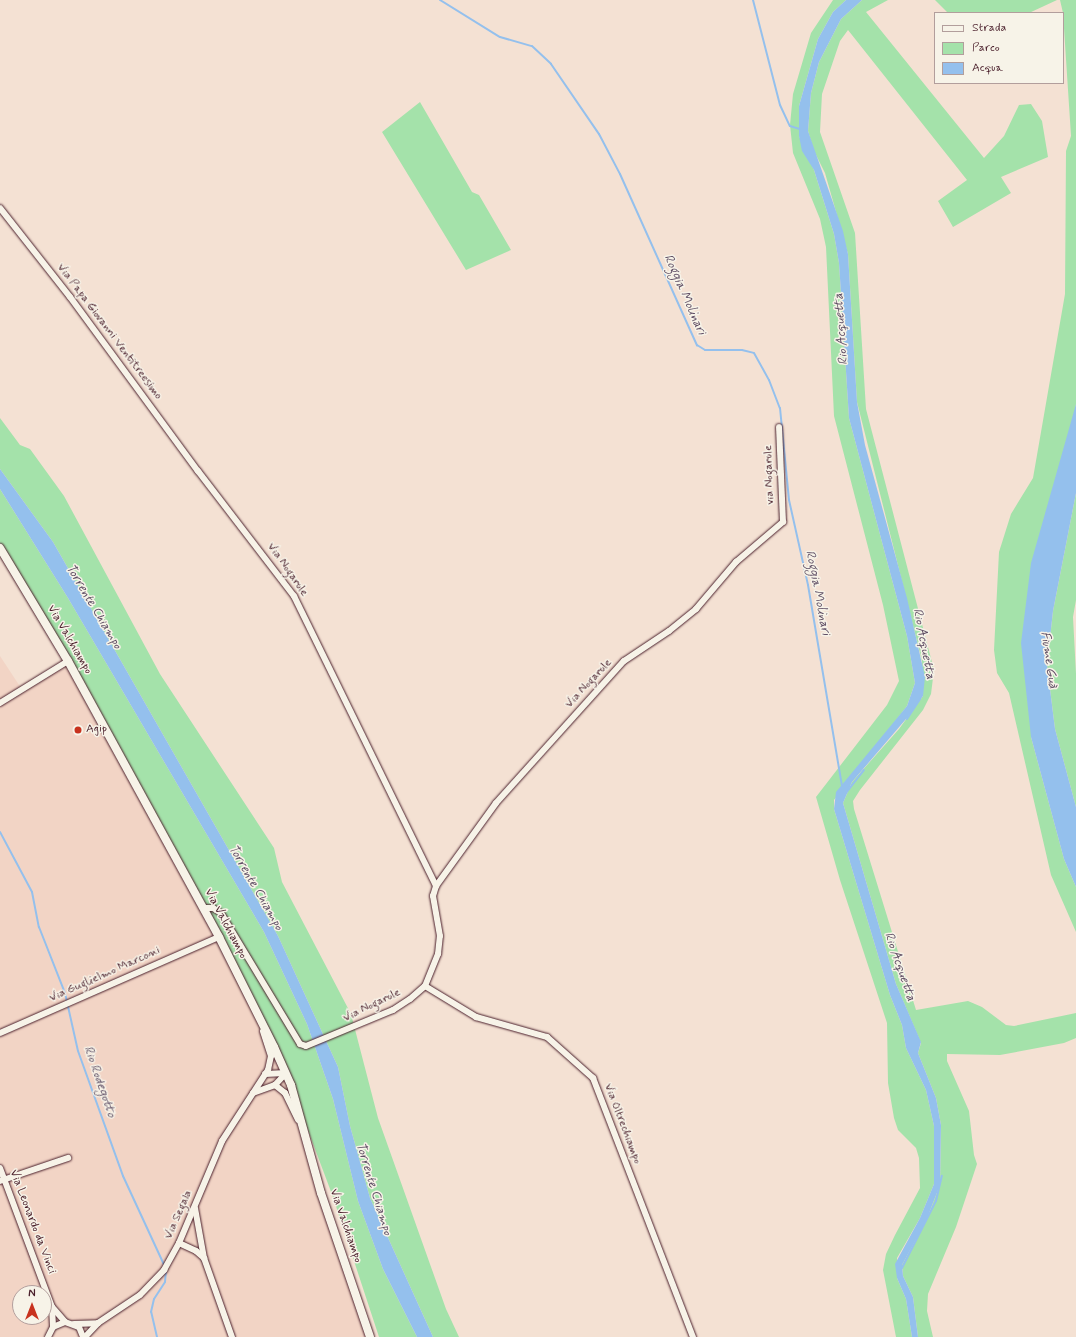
<!DOCTYPE html>
<html>
<head>
<meta charset="utf-8">
<style>
	body { margin:0 }
	#map { position:relative; width:1076px; height:1337px; overflow:hidden; background:#f4e1d3; font-family:Mynerve,sans-serif }
	div>[style] { position:absolute }
	[style*='--x'] { left:calc(var(--x)*1px); top:calc(var(--y)*1px); width:calc(var(--w)*1px); rotate:calc(var(--a)*1deg) }
	.built>* { inset:0; background:#f2d4c5 }
	.green>* { inset:0; background:#a4e2aa }
	.water>* { inset:0; background:#94c0ed }
	.stream>* { height:2px; margin:-1px; padding:0 1px; transform-origin:1px; border-radius:1px; background:#94c0ed }
	.roads { filter:drop-shadow(0 0 1px #4a1f2b) drop-shadow(0 0 1px #4a1f2b) }
	.minor>* { height:6px; margin:-3px; padding:0 3px; transform-origin:3px; border-radius:3px; background:#f7f3e8 }
	.major>* { height:8px; margin:-4px; padding:0 4px; transform-origin:4px; border-radius:4px; background:#f7f3e8 }
	.dots>* { width:11px; height:11px; translate:-50% -50%; box-sizing:border-box; border:2px solid #f7f3e8; border-radius:50% }
	span { translate:-50% -50%; white-space:nowrap; text-align:center; line-height:1.15; -webkit-text-stroke:3px #f7f3e8; paint-order:stroke }
	.street-label { font-size:12px; color:#4a1f2b }
	.poi-label { font-size:12px; color:#4a1f2b }
	.left { translate:0 -50%; text-align:left }
	.water-label { font-size:13px; color:#604f65; font-style:italic }
	.legend { position:absolute; left:934px; top:12px; width:130px; height:72px; box-sizing:border-box; background:#f7f3e8; border:1px solid #b29e9c; margin:0; padding:5px 7px; list-style:none; font-size:12px; color:#4a1f2b }
	.legend li { display:flex; align-items:center; gap:8px; height:20px }
	.legend b { width:20px; border:1px solid #b29e9c }
	.north { position:absolute; left:12px; top:1285px; width:40px; height:40px; box-sizing:border-box; background:#f7f3e8; border:1px solid #b29e9c; border-radius:50%; rotate:0deg; font-size:11px; font-weight:700; line-height:16px; text-align:center; color:#4a1f2b }
	.north::after { content:''; display:block; margin:auto; width:14px; height:18px; background:#c8321e; clip-path:polygon(50% 0,100% 100%,50% 72%,0 100%) }
</style>
</head>
<body>
<div id="map">
	<div class="built">
		<i style="clip-path:polygon(evenodd,0 656px,21px 688px,66px 661px,279px 1053px,367px 1337px,0 1337px,0 656px,20px 1293px,44px 1293px,44px 1317px,20px 1317px,20px 1293px)"></i>
	</div>
	<div class="green">
		<i style="clip-path:polygon(833px 0,846px 0,833px 12px,818px 39px,799px 106px,799px 136px,814px 170px,834px 234px,839px 263px,849px 418px,907px 636px,915px 683px,907px 706px,834px 800px,834px 809px,890px 995px,902px 1025px,906px 1048px,926px 1090px,934px 1126px,934px 1184px,920px 1218px,897px 1258px,897px 1278px,906px 1299px,912px 1337px,896px 1337px,883px 1270px,886px 1254px,895px 1235px,920px 1188px,919px 1158px,916px 1148px,898px 1130px,894px 1118px,888px 1083px,887px 1023px,840px 880px,816px 797px,887px 705px,899px 681px,883px 605px,834px 416px,826px 247px,820px 219px,793px 153px,790px 125px,793px 94px,811px 33px)"></i>
		<i style="clip-path:polygon(862px 0,888px 0,866px 12px,984px 158px,1004px 136px,1019px 105px,1031px 104px,1042px 121px,1048px 157px,1001px 177px,1011px 193px,953px 227px,938px 201px,967px 180px,848px 30px,840px 41px,822px 94px,820px 132px,855px 233px,866px 409px,934px 670px,931px 694px,923px 710px,860px 790px,853px 801px,854px 809px,916px 1010px,968px 1001px,982px 1007px,1006px 1025px,1014px 1026px,1076px 1013px,1076px 1038px,1064px 1043px,1000px 1055px,947px 1054px,947px 1061px,969px 1111px,974px 1155px,977px 1164px,956px 1227px,928px 1294px,927px 1311px,933px 1337px,918px 1337px,913px 1297px,903px 1276px,902px 1265px,926px 1221px,940px 1185px,941px 1125px,936px 1098px,918px 1053px,921px 1043px,896px 984px,843px 803px,852px 782px,899px 729px,923px 696px,922px 661px,857px 402px,848px 254px,825px 173px,814px 151px,808px 131px,811px 93px,819px 62px,841px 19px)"></i>
		<i style="clip-path:polygon(935px 0,1057px 0,1029px 13px,948px 13px)"></i>
		<i style="clip-path:polygon(1060px 0,1076px 0,1076px 404px,1031px 737px,1064px 859px,1076px 887px,1076px 932px,1051px 875px,1009px 693px,997px 673px,994px 650px,999px 552px,1011px 514px,1033px 478px,1065px 294px,1066px 151px,1071px 136px,1063px 13px)"></i>
		<i style="clip-path:polygon(420px 102px,472px 192px,479px 195px,511px 250px,466px 270px,382px 132px)"></i>
		<i style="clip-path:polygon(0 418px,20px 445px,30px 449px,64px 496px,160px 674px,274px 848px,282px 882px,351px 1014px,378px 1118px,446px 1309px,459px 1337px,433px 1337px,370px 1198px,350px 1126px,338px 1067px,278px 936px,53px 542px,0 469px)"></i>
		<i style="clip-path:polygon(0 489px,68px 598px,264px 932px,307px 1024px,333px 1099px,358px 1201px,383px 1269px,417px 1337px,379px 1337px,333px 1197px,279px 1053px,0 545px)"></i>
		<i style="clip-path:polygon(1076px 493px,1076px 600px,1073px 617px,1076px 674px,1076px 807px,1055px 729px,1047px 665px,1053px 611px)"></i>
	</div>
	<div class="water">
		<i style="clip-path:polygon(846px 0,862px 0,841px 19px,819px 62px,811px 93px,808px 131px,843px 231px,848px 254px,857px 402px,865px 445px,907px 598px,925px 677px,923px 696px,912px 712px,852px 782px,843px 803px,896px 984px,921px 1042px,918px 1053px,936px 1098px,941px 1125px,940px 1185px,926px 1221px,902px 1265px,903px 1276px,913px 1297px,918px 1337px,912px 1337px,906px 1299px,897px 1278px,895px 1264px,920px 1218px,934px 1184px,934px 1126px,926px 1090px,906px 1048px,902px 1025px,890px 995px,834px 809px,836px 792px,907px 706px,915px 683px,907px 636px,849px 418px,839px 263px,834px 234px,814px 170px,802px 151px,799px 136px,799px 106px,818px 39px,833px 12px)"></i>
		<i style="clip-path:polygon(1076px 404px,1076px 493px,1053px 611px,1047px 665px,1055px 729px,1076px 807px,1076px 887px,1064px 859px,1031px 737px,1021px 643px,1031px 563px)"></i>
		<i style="clip-path:polygon(0 469px,53px 542px,278px 936px,338px 1067px,350px 1126px,370px 1198px,433px 1337px,417px 1337px,383px 1269px,358px 1201px,333px 1099px,307px 1024px,264px 932px,68px 598px,0 489px)"></i>
	</div>
	<div class="stream">
		<i style="--x:440;--y:0;--w:70;--a:31.7"></i>
		<i style="--x:500;--y:37;--w:33;--a:16"></i>
		<i style="--x:532;--y:46;--w:26;--a:43"></i>
		<i style="--x:551;--y:64;--w:85;--a:55.6"></i>
		<i style="--x:599;--y:134;--w:45;--a:62.3"></i>
		<i style="--x:620;--y:174;--w:188;--a:65.8"></i>
		<i style="--x:697;--y:345;--w:9;--a:32"></i>
		<i style="--x:705;--y:350;--w:37;--a:0"></i>
		<i style="--x:742;--y:350;--w:12;--a:14"></i>
		<i style="--x:754;--y:353;--w:31;--a:61"></i>
		<i style="--x:769;--y:380;--w:30;--a:69"></i>
		<i style="--x:780;--y:408;--w:92;--a:84.4"></i>
		<i style="--x:789;--y:500;--w:87;--a:77.4"></i>
		<i style="--x:808;--y:585;--w:203;--a:80.4"></i>
		<i style="--x:753;--y:0;--w:108;--a:75.6"></i>
		<i style="--x:780;--y:105;--w:23;--a:65"></i>
		<i style="--x:790;--y:126;--w:10;--a:17"></i>
		<i style="--x:907;--y:719;--w:24;--a:-57"></i>
		<i style="--x:846;--y:793;--w:29;--a:-52"></i>
		<i style="--x:0;--y:832;--w:68;--a:61.9"></i>
		<i style="--x:32;--y:892;--w:36;--a:79"></i>
		<i style="--x:39;--y:927;--w:71;--a:68.5"></i>
		<i style="--x:65;--y:993;--w:59;--a:77.4"></i>
		<i style="--x:78;--y:1051;--w:133;--a:70.2"></i>
		<i style="--x:123;--y:1176;--w:100;--a:65.2"></i>
		<i style="--x:902;--y:1268;--w:75;--a:-63.1"></i>
		<i style="--x:936;--y:1201;--w:26;--a:-77"></i>
		<i style="--x:157;--y:1337;--w:26;--a:-103"></i>
		<i style="--x:151;--y:1312;--w:13;--a:-77"></i>
		<i style="--x:154;--y:1299;--w:20;--a:-57"></i>
		<i style="--x:165;--y:1282;--w:11;--a:-85"></i>
	</div>
	<div class="roads">
		<div class="minor">
			<i style="--x:0;--y:208;--w:113;--a:51.8"></i>
			<i style="--x:70;--y:297;--w:216;--a:53.7"></i>
			<i style="--x:198;--y:471;--w:158;--a:52.5"></i>
			<i style="--x:294;--y:596;--w:323;--a:63.9"></i>
			<i style="--x:0;--y:703;--w:80;--a:-31.7"></i>
			<i style="--x:203;--y:908;--w:10;--a:0"></i>
			<i style="--x:213;--y:908;--w:9;--a:32"></i>
			<i style="--x:221;--y:913;--w:153;--a:58.9"></i>
			<i style="--x:300;--y:1044;--w:6;--a:18"></i>
			<i style="--x:306;--y:1046;--w:94;--a:-22.5"></i>
			<i style="--x:393;--y:1010;--w:20;--a:-33"></i>
			<i style="--x:410;--y:999;--w:20;--a:-41"></i>
			<i style="--x:425;--y:986;--w:35;--a:-68"></i>
			<i style="--x:438;--y:954;--w:18;--a:-84"></i>
			<i style="--x:440;--y:936;--w:41;--a:-99.9"></i>
			<i style="--x:433;--y:896;--w:10;--a:-73"></i>
			<i style="--x:436;--y:886;--w:102;--a:-54.1"></i>
			<i style="--x:496;--y:803;--w:191;--a:-48"></i>
			<i style="--x:624;--y:661;--w:54;--a:-33.7"></i>
			<i style="--x:669;--y:631;--w:35;--a:-39"></i>
			<i style="--x:696;--y:609;--w:62;--a:-49.6"></i>
			<i style="--x:736;--y:562;--w:62;--a:-40.4"></i>
			<i style="--x:783;--y:522;--w:95;--a:-92.4"></i>
			<i style="--x:425;--y:986;--w:60;--a:31.3"></i>
			<i style="--x:476;--y:1017;--w:74;--a:15.7"></i>
			<i style="--x:547;--y:1037;--w:62;--a:41.7"></i>
			<i style="--x:593;--y:1078;--w:278;--a:68.9"></i>
			<i style="--x:0;--y:1033;--w:239;--a:-23.7"></i>
			<i style="--x:265;--y:1074;--w:21;--a:-3"></i>
			<i style="--x:275;--y:1085;--w:13;--a:39"></i>
			<i style="--x:285;--y:1093;--w:30;--a:64"></i>
			<i style="--x:253;--y:1093;--w:23;--a:-20"></i>
			<i style="--x:275;--y:1085;--w:16;--a:-47"></i>
			<i style="--x:0;--y:1168;--w:148;--a:69.5"></i>
			<i style="--x:52;--y:1307;--w:20;--a:87"></i>
			<i style="--x:0;--y:1181;--w:72;--a:-18.7"></i>
			<i style="--x:195;--y:1208;--w:51;--a:79.8"></i>
			<i style="--x:204;--y:1258;--w:84;--a:70.5"></i>
			<i style="--x:179;--y:1243;--w:19;--a:25"></i>
			<i style="--x:196;--y:1251;--w:11;--a:41"></i>
			<i style="--x:53;--y:1308;--w:18;--a:49"></i>
			<i style="--x:74;--y:1324;--w:24;--a:-2"></i>
			<i style="--x:48;--y:1337;--w:11;--a:-63"></i>
			<i style="--x:53;--y:1327;--w:13;--a:-23"></i>
			<i style="--x:65;--y:1322;--w:15;--a:20"></i>
			<i style="--x:79;--y:1327;--w:11;--a:68"></i>
			<i style="--x:85;--y:1337;--w:19;--a:-47"></i>
			<i style="--x:98;--y:1323;--w:50;--a:-33.7"></i>
			<i style="--x:140;--y:1295;--w:35;--a:-46"></i>
			<i style="--x:164;--y:1270;--w:31;--a:-61"></i>
			<i style="--x:179;--y:1243;--w:111;--a:-67.1"></i>
			<i style="--x:222;--y:1141;--w:85;--a:-57.1"></i>
			<i style="--x:268;--y:1070;--w:14;--a:-78"></i>
			<i style="--x:271;--y:1056;--w:26;--a:-108"></i>
		</div>
		<div class="major">
			<i style="--x:0;--y:548;--w:132;--a:59"></i>
			<i style="--x:68;--y:661;--w:315;--a:61.3"></i>
			<i style="--x:219;--y:937;--w:123;--a:63.4"></i>
			<i style="--x:274;--y:1047;--w:42;--a:65.9"></i>
			<i style="--x:291;--y:1085;--w:112;--a:74.5"></i>
			<i style="--x:321;--y:1193;--w:152;--a:71.2"></i>
		</div>
	</div>
	<div class="dots">
		<i style="left:78px;top:730px;background:#c8321e"></i>
	</div>
	<div class="street-label">
		<span style="left:109px;top:332px;rotate:53deg">Via Papa Giovanni Ventitreesimo</span>
		<span style="left:770px;top:475px;rotate:-92deg">via Nogarole</span>
		<span style="left:287px;top:570px;rotate:55deg">Via Nogarole</span>
		<span style="left:69px;top:640px;rotate:60deg">Via Valchiampo</span>
		<span style="left:589px;top:684px;rotate:-47deg">Via Nogarole</span>
		<span style="left:225px;top:924px;rotate:62deg">Via Valchiampo</span>
		<span style="left:105px;top:975px;rotate:-24deg">Via Guglielmo Marconi</span>
		<span style="left:372px;top:1006px;rotate:-26deg">Via Nogarole</span>
		<span style="left:622px;top:1124px;rotate:69deg">Via Oltrechiampo</span>
		<span style="left:179px;top:1215px;rotate:-66deg">Via Segala</span>
		<span style="left:32px;top:1222px;rotate:69deg">Via Leonardo da Vinci</span>
		<span style="left:345px;top:1226px;rotate:71deg">Via Valchiampo</span>
	</div>
	<div class="poi-label">
		<span class="left" style="left:86px;top:730px">Agip</span>
	</div>
	<div class="water-label">
		<span style="left:684px;top:295px;rotate:66deg">Roggia Molinari</span>
		<span style="left:842px;top:329px;rotate:-94deg">Rio Acquetta</span>
		<span style="left:817px;top:593px;rotate:79deg">Roggia Molinari</span>
		<span style="left:93px;top:607px;rotate:59deg">Torrente Chiampo</span>
		<span style="left:923px;top:644px;rotate:79deg">Rio Acquetta</span>
		<span style="left:1048px;top:660px;rotate:82deg">Fiume Guà</span>
		<span style="left:255px;top:888px;rotate:60deg">Torrente Chiampo</span>
		<span style="left:899px;top:967px;rotate:71deg">Rio Acquetta</span>
		<span style="left:99px;top:1082px;rotate:71deg">Rio Rodegotto</span>
		<span style="left:373px;top:1189px;rotate:73deg">Torrente Chiampo</span>
	</div>
	<ul class="legend">
	<li><b style="height:5px;background:#f7f3e8"></b>Strada</li>
	<li><b style="height:11px;background:#a4e2aa"></b>Parco</li>
	<li><b style="height:11px;background:#94c0ed"></b>Acqua</li>
	</ul>
	<div class="north">N</div>
</div>
</body>
</html>
